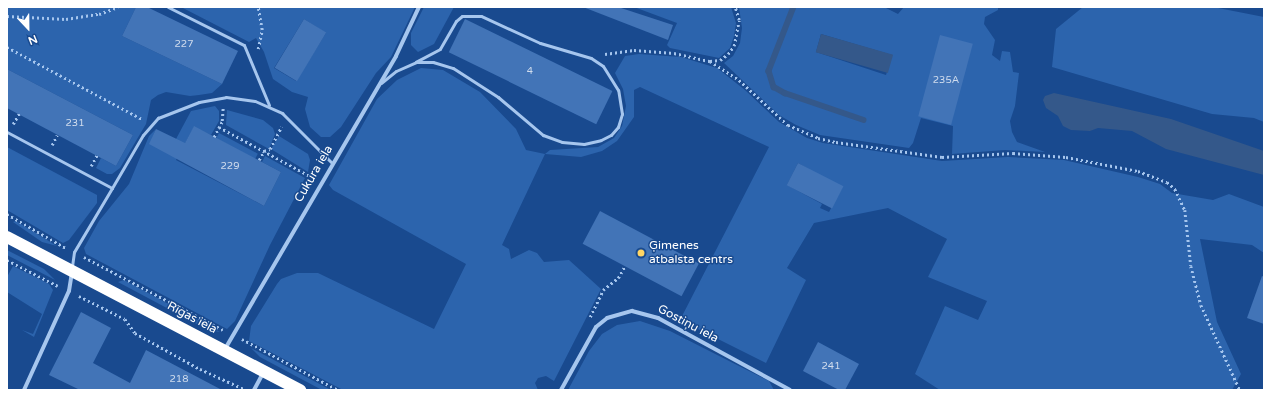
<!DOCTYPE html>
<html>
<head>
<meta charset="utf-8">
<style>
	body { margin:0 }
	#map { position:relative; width:1271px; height:397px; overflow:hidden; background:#194a8f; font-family:"Varela Round",sans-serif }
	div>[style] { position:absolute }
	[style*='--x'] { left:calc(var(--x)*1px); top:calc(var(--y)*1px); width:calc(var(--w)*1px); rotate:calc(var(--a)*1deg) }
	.green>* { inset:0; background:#2c64ad; transform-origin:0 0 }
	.water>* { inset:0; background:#34588a; transform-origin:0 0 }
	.stream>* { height:5.5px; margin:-2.75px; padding:0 2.75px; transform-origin:2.75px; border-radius:2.75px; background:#34588a }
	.building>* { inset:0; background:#4274b7; transform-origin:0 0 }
	.path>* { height:2.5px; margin-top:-1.25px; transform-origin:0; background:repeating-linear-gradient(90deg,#a6c6ee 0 2px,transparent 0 5px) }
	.lane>* { height:3px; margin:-1.5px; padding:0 1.5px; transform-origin:1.5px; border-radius:1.5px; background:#a6c6ee }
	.street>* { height:4px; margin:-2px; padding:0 2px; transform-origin:2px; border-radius:2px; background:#a6c6ee }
	.highway>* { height:12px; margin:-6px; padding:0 6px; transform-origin:6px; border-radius:6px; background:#fff }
	.dots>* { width:11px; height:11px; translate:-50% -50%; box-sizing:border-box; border:2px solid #194a8f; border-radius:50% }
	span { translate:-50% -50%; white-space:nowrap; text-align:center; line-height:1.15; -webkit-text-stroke:3px #194a8f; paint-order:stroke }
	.number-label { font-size:10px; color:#d0dced }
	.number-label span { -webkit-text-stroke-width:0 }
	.street-label { font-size:12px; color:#fff }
	.poi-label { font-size:12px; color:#fff }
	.left { translate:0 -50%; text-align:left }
	.frame { position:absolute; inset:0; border:8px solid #fff; pointer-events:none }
	.north { position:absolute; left:8px; top:8px; width:40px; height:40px; -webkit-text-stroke:3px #194a8f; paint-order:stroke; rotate:158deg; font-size:11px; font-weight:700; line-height:16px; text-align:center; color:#fff }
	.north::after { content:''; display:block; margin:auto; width:14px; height:18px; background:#fff; clip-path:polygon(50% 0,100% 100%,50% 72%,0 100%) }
</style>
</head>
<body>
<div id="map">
	<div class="green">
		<i style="clip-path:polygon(7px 7px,136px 7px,122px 36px,222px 84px,212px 93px,199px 95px,190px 96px,166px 92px,158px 95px,151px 100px,146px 124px,120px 168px,112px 174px,107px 174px,96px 168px,101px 158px,116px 166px,133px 135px,7px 69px)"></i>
		<i style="clip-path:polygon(evenodd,181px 7px,415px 7px,391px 57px,376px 73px,341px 127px,330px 137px,321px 137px,310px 127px,305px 109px,308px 97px,292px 92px,273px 79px,264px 52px,256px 38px,249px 42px,181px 7px,304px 19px,326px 33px,296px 81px,274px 68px,304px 19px)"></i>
		<i style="clip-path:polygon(424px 7px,454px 7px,434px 44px,418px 52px,411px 45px,411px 33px)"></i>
		<i style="clip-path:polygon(634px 7px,731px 7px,736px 23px,734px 36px,730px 48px,719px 58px,670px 48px,667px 45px,677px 23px)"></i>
		<i style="clip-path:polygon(evenodd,739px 7px,884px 7px,898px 14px,904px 7px,998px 7px,998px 10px,985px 17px,984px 24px,995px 40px,992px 55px,1000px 61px,1002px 51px,1010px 52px,1013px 72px,1019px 73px,1015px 106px,1010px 121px,1012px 132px,1017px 142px,1045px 152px,1005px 150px,952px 154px,953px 126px,921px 118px,913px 143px,909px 148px,820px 135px,796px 125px,779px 115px,724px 63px,733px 56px,740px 43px,742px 28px,739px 7px,821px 34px,892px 55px,886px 75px,816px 52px,821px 34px)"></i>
		<i style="clip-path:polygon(1083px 7px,1213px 7px,1264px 17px,1264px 122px,1254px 118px,1212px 114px,1052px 67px,1056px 29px)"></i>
		<i style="clip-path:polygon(evenodd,639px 54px,681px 57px,717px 68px,745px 90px,779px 122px,807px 138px,823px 143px,942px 161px,1008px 157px,1064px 160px,1138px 177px,1160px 184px,1172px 193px,1213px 200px,1229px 194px,1264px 207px,1264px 253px,1252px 245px,1200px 239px,1217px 322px,1241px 374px,1232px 390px,940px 390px,915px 374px,945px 306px,978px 320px,987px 301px,928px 277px,947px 239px,888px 208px,814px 223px,787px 268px,806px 280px,766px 363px,680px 320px,769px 147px,640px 87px,634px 90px,634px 117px,617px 141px,602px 151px,581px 157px,545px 154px,502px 245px,509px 249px,511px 259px,529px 250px,537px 253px,544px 262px,569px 260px,601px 289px,554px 381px,546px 376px,538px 378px,535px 383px,538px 390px,343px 390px,249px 341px,251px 326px,277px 284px,281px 279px,297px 273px,318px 273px,434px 329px,466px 264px,333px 190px,329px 185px,377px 99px,397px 80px,421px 68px,443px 70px,480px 92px,516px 129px,526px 150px,545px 154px,550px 150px,598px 147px,614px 138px,622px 126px,626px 106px,623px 89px,615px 73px,625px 56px,639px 54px,798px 163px,842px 188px,829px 212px,820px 208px,822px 204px,787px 185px,798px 163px)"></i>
		<i style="clip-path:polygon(215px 106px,219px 111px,219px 121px,211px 135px,194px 127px,176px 160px,264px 206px,281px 172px,262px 162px,265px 156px,305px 178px,270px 245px,235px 321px,227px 329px,86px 254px,84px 248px,99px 221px,129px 184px,149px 136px,156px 129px,150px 144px,176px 139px,191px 111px)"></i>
		<i style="clip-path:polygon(227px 110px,263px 120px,273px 128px,275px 134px,269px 149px,226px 125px)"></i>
		<i style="left:219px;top:133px;width:44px;height:6px;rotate:28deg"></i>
		<i style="clip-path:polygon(279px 136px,308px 154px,310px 160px,308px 172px,271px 149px)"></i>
		<i style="clip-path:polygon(7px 147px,97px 195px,97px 203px,69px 240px,63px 243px,7px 210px)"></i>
		<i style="clip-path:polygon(16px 221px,57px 246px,42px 242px,13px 222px)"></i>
		<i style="clip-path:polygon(7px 250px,44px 269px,55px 280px,7px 255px)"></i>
		<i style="clip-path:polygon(13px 266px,49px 284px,53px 290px,34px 337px,22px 330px,33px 334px,42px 314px,7px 292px,7px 277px)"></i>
		<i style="clip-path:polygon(124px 280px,220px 332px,208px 330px,118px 282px)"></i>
		<i style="clip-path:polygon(640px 321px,670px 331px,733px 363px,769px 381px,774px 390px,568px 390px,589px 351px,602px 334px,617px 325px)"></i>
		<i style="clip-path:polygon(251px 348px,331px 390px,322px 390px,260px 357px)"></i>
	</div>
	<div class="water">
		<i style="left:821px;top:34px;width:75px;height:19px;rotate:16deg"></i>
		<i style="clip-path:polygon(1054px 93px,1171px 119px,1264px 151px,1264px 175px,1166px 149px,1132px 131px,1098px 128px,1090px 131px,1071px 130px,1063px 126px,1058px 116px,1046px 108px,1043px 100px,1045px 96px)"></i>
	</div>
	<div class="stream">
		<i style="--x:794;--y:7;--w:69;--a:111.3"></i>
		<i style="--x:769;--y:71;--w:17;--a:73"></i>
		<i style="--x:774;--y:87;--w:13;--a:29"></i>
		<i style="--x:785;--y:93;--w:83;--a:18.9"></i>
	</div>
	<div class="building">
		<i style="clip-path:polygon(136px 7px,147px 7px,238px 51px,222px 84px,122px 36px)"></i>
		<i style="clip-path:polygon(583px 7px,618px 7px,673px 25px,668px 40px)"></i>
		<i style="left:304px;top:19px;width:26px;height:57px;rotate:31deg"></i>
		<i style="left:465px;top:19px;width:164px;height:37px;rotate:26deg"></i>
		<i style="left:940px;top:35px;width:34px;height:84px;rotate:15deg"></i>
		<i style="clip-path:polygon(7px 69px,133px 135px,116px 166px,7px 108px)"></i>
		<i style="clip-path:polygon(194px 126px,281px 172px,264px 206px,149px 144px,156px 129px,185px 143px)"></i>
		<i style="left:798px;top:163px;width:51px;height:25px;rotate:27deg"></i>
		<i style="left:600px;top:211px;width:112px;height:37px;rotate:28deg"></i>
		<i style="clip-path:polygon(1262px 276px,1264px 277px,1264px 324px,1247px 318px)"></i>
		<i style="clip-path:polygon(81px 312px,111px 328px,93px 363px,130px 383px,146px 350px,222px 390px,80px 390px,49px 375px)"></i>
		<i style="clip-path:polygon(818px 342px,859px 364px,845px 390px,839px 390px,803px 371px)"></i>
	</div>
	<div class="path">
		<i style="--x:7;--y:16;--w:59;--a:2.9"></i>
		<i style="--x:66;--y:19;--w:33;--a:-9"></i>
		<i style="--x:99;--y:14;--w:20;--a:-20"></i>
		<i style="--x:7;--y:47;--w:153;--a:28.1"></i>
		<i style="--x:258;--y:49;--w:19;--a:-78"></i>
		<i style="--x:262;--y:30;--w:23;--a:-100"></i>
		<i style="--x:605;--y:54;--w:29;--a:-8"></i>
		<i style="--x:634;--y:50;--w:40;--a:4.3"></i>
		<i style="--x:674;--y:53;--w:37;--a:13"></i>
		<i style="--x:710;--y:61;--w:35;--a:33"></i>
		<i style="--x:739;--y:80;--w:67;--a:42.6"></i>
		<i style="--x:788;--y:125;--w:33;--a:23"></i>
		<i style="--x:818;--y:138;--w:18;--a:13"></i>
		<i style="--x:836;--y:142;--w:107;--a:8.1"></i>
		<i style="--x:942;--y:157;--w:71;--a:-3.2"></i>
		<i style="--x:1013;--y:153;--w:53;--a:4.3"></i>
		<i style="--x:1066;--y:157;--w:73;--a:11"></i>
		<i style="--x:1138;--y:171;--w:31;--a:21"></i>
		<i style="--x:1167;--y:182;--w:11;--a:41"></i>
		<i style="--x:1175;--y:189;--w:23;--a:65"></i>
		<i style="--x:1185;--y:210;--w:56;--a:83.9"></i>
		<i style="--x:1191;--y:266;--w:40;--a:75.6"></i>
		<i style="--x:1201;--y:305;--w:94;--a:65.4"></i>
		<i style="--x:710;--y:61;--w:10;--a:-6"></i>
		<i style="--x:720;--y:60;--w:10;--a:-37"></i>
		<i style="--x:728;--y:54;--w:10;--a:-53"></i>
		<i style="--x:734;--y:46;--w:26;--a:-79"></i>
		<i style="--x:739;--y:20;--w:14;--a:-107"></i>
		<i style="--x:13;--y:124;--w:12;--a:-59"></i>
		<i style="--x:219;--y:127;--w:106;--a:28.3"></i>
		<i style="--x:214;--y:137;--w:18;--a:-63"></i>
		<i style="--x:222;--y:121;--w:14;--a:-86"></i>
		<i style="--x:52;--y:145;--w:11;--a:-63"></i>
		<i style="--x:259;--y:160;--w:10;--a:-61"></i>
		<i style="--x:264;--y:151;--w:6;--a:-18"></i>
		<i style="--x:270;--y:149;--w:25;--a:-63"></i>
		<i style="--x:91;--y:166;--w:13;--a:-61"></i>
		<i style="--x:7;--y:214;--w:68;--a:30"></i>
		<i style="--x:84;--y:257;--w:157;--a:27.7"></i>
		<i style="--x:7;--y:260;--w:57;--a:27"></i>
		<i style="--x:79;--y:296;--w:51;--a:26.6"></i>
		<i style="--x:125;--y:319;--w:17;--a:54"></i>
		<i style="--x:135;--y:333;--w:74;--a:29"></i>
		<i style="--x:200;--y:369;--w:48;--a:24.4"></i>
		<i style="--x:590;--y:317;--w:30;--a:-64"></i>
		<i style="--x:603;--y:290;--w:19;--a:-39"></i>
		<i style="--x:618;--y:278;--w:14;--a:-60"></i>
		<i style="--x:242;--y:339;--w:109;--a:28"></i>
	</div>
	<div class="lane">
		<i style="--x:168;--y:7;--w:85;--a:26.6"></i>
		<i style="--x:244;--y:45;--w:65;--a:67.4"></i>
		<i style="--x:381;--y:83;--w:19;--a:-39"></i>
		<i style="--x:396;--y:71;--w:22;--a:-24"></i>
		<i style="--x:416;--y:62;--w:17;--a:0"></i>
		<i style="--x:433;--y:62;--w:21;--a:17"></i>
		<i style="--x:453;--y:68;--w:54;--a:32.8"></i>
		<i style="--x:498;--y:97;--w:59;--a:40.2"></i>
		<i style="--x:543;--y:135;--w:20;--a:20"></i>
		<i style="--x:562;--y:142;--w:22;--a:5"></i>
		<i style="--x:584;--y:144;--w:17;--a:-13"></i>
		<i style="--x:601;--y:140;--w:11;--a:-27"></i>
		<i style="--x:611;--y:135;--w:11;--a:-49"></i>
		<i style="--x:618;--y:127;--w:14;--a:-73"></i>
		<i style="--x:622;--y:114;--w:24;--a:-99"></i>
		<i style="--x:618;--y:90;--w:28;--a:-122"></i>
		<i style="--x:603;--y:66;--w:14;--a:-146"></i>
		<i style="--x:591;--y:58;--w:53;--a:-163.6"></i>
		<i style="--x:540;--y:43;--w:65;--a:-155.4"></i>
		<i style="--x:481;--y:16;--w:19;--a:180"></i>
		<i style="--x:462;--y:16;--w:8;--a:140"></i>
		<i style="--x:456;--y:21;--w:32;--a:120"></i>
		<i style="--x:440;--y:49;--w:27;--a:152"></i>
		<i style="--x:7;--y:132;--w:119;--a:28.1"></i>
		<i style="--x:112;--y:188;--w:74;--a:120.7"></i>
		<i style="--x:74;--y:252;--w:15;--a:98"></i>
		<i style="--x:112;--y:188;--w:61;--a:-59.7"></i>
		<i style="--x:143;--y:135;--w:23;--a:-49"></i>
		<i style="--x:158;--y:118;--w:44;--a:-21.3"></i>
		<i style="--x:199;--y:102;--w:27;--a:-10"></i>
		<i style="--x:226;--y:97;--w:29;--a:8"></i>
		<i style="--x:255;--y:101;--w:30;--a:24"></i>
		<i style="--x:282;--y:113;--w:71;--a:45"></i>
	</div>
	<div class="street">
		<i style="--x:225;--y:349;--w:339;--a:-59.7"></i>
		<i style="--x:396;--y:56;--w:54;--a:-64.9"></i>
		<i style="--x:24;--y:390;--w:109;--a:-65.6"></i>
		<i style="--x:69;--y:291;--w:18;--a:-81"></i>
		<i style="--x:254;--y:390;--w:19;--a:-62"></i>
		<i style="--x:561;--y:390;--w:72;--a:-60.9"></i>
		<i style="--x:596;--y:327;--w:14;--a:-39"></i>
		<i style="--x:607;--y:318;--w:26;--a:-16"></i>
		<i style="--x:632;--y:311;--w:27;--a:15"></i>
		<i style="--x:658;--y:318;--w:150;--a:28.6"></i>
	</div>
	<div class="highway">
		<i style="--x:7;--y:237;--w:331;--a:27.6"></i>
	</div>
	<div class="dots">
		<i style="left:641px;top:253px;background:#ffd564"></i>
	</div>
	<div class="number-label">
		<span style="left:184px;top:45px">227</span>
		<span style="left:530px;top:72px">4</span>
		<span style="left:946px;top:81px">235A</span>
		<span style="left:75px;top:124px">231</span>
		<span style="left:230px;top:167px">229</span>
		<span style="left:831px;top:367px">241</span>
		<span style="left:179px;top:380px">218</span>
	</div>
	<div class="street-label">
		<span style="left:314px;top:174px;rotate:-60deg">Cukura iela</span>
		<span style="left:192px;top:318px;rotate:28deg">Rīgas iela</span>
		<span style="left:688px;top:324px;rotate:28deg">Gostiņu iela</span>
	</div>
	<div class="poi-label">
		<span class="left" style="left:649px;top:253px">Ģimenes<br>atbalsta centrs</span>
	</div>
	<div class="frame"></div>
	<div class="north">N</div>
</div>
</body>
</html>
